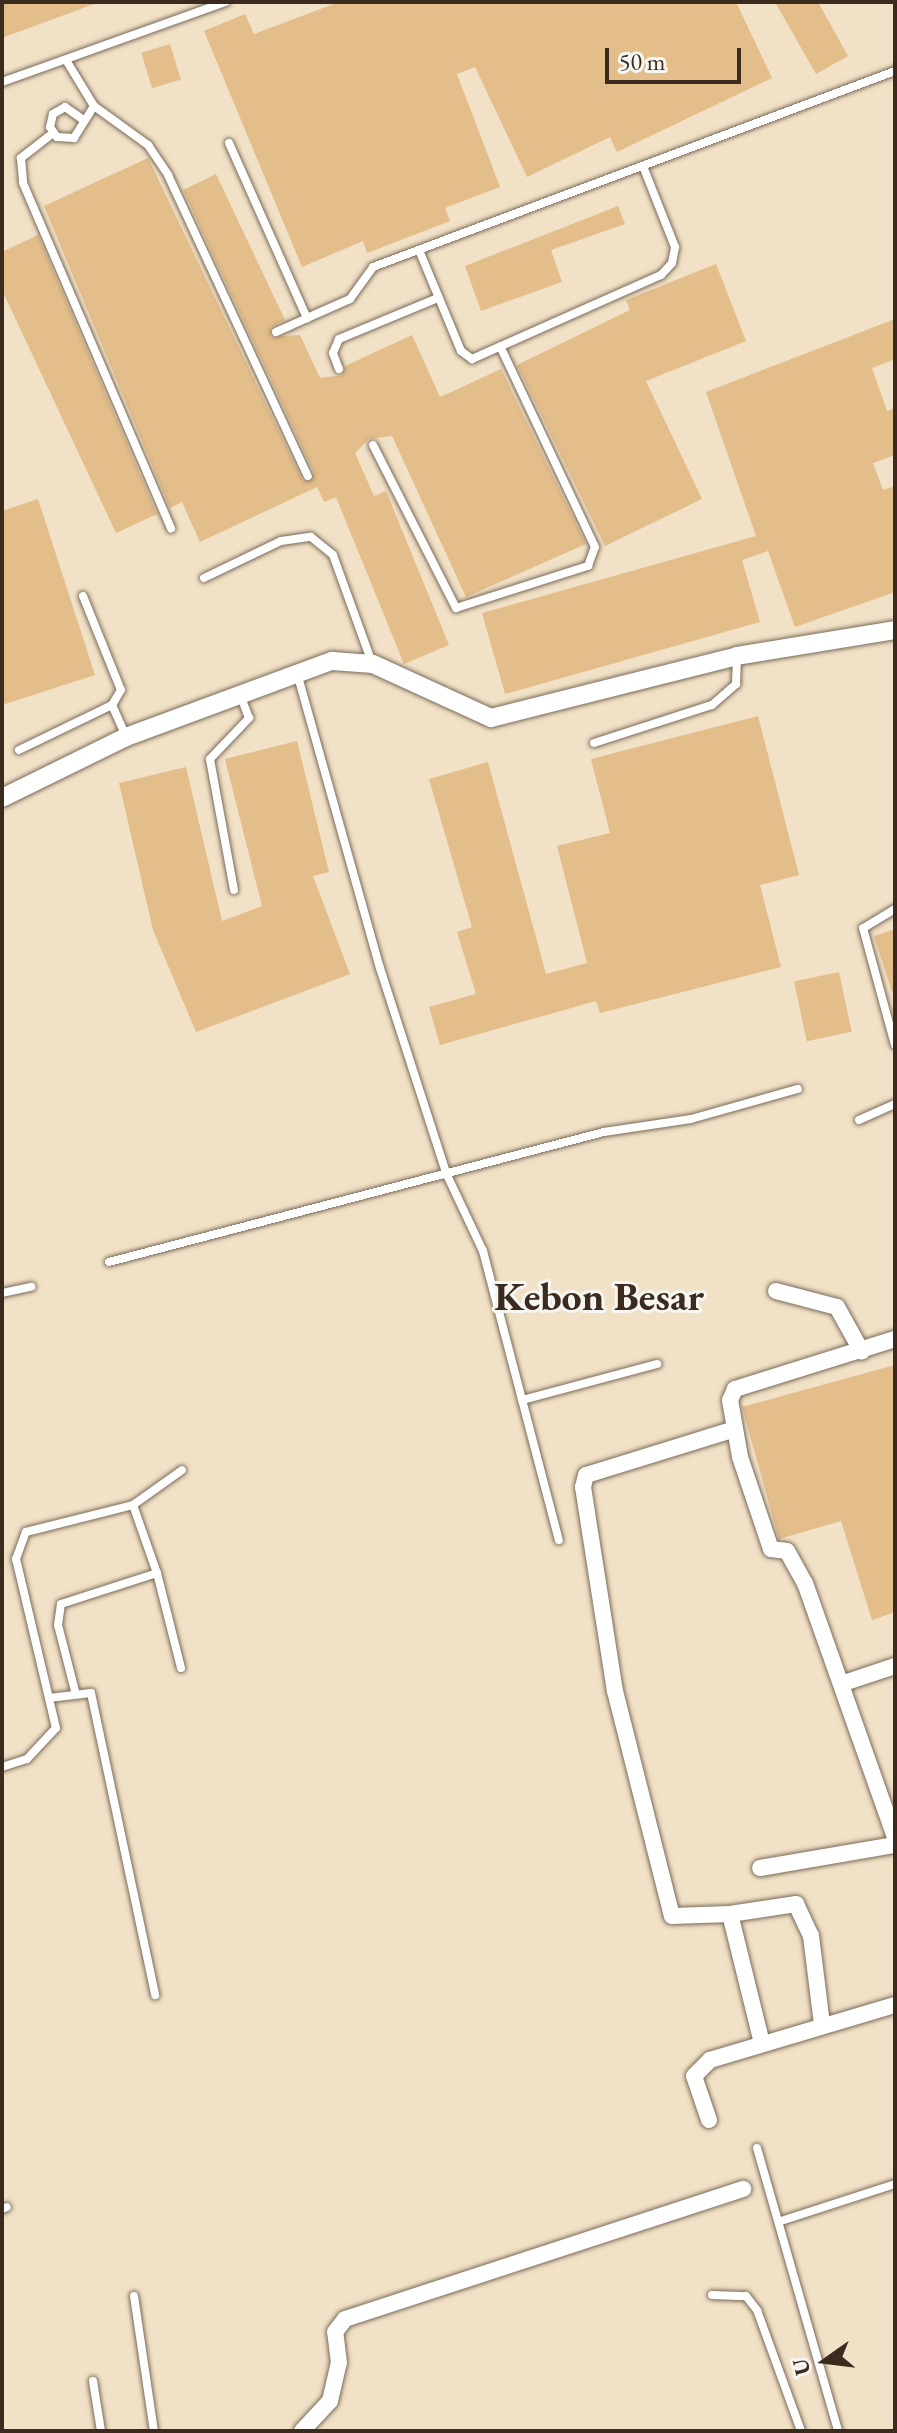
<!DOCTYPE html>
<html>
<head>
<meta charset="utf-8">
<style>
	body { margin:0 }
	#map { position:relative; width:897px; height:2433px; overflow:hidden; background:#f1e1c6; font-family:"EB Garamond",serif }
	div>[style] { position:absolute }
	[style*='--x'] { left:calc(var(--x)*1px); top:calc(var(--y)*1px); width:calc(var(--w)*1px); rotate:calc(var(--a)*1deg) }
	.building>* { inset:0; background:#e3bd8a; transform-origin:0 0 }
	.roads { filter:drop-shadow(0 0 2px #7b6a59) drop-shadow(0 0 2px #7b6a59) }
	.service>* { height:8px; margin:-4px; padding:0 4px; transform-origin:4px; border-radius:4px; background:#fff }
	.minor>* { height:16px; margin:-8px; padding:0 8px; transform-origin:8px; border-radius:8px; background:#fff }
	.tertiary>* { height:18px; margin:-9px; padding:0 9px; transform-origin:9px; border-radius:9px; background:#fff }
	span { translate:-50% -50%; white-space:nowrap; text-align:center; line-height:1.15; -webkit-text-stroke:6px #f6f6f2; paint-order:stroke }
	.quarter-label { font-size:40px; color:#3b2a1e; font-weight:700 }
	.frame { position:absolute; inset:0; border:4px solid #3b2a1e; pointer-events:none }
	.north { position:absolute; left:785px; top:2321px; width:80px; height:80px; -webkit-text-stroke:6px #f6f6f2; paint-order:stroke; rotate:256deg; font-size:22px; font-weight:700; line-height:32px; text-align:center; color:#3b2a1e }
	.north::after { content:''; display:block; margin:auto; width:28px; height:36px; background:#3b2a1e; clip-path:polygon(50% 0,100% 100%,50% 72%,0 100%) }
	.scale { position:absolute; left:605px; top:48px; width:136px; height:36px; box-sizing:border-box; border:4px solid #3b2a1e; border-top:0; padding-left:10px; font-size:24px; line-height:28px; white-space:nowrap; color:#3b2a1e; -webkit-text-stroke:6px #f6f6f2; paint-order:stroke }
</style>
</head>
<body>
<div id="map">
	<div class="building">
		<i style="clip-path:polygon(2px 2px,94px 2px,94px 4px,2px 38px)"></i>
		<i style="clip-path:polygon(339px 2px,736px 2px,772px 78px,617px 152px,610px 137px,527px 177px,475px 67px,457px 74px,500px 187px,445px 208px,450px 221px,367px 253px,363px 241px,302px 267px,204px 31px,245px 14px,254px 34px)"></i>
		<i style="clip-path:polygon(775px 2px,818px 2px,848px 56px,816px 74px)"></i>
		<i style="left:170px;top:44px;width:37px;height:30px;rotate:73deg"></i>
		<i style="clip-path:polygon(148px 158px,303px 481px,314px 473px,183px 190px,216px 174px,285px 320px,271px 327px,271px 337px,300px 335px,320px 378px,342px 375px,345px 366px,412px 335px,440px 397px,501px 369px,586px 544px,466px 597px,392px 436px,369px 439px,355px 453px,374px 496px,386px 491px,449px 645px,404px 664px,336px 497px,324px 502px,317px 487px,200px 542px,182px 502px,170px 508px,44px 206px)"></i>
		<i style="clip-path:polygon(618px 206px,625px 224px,551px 250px,562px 282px,481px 311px,465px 266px)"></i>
		<i style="clip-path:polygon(38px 235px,157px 514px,116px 533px,2px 290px,2px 252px)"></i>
		<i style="clip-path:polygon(716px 264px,746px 341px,646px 381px,702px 499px,605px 546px,517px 365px,630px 310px,626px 300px)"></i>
		<i style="clip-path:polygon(895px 319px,895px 359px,872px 368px,887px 411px,895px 408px,895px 455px,873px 463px,883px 490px,895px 486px,895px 592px,795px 627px,768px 551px,742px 560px,760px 622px,505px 694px,482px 613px,756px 536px,706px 392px)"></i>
		<i style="clip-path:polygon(38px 499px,95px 675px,2px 705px,2px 511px)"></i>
		<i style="clip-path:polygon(758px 716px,799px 875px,760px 885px,781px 967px,600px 1013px,596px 1001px,440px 1045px,429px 1007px,476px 994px,457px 932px,472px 927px,429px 779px,488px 762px,546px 974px,587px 963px,557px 846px,610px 833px,591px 759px)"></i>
		<i style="clip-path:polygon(297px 741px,329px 872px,313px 876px,350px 974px,196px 1032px,153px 930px,119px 783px,186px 767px,222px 921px,262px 906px,225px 759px)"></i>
		<i style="clip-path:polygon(895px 929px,895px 991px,892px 992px,874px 936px)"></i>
		<i style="left:839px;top:972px;width:61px;height:46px;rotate:78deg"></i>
		<i style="clip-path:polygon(895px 1365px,895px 1612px,872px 1620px,841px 1521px,779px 1539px,742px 1407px)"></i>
	</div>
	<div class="roads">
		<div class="service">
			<i style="--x:66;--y:60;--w:54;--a:58.7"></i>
			<i style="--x:94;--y:106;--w:38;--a:122"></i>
			<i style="--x:74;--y:138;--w:17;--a:-177"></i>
			<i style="--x:57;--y:137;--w:12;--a:-125"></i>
			<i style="--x:50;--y:127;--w:13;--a:-77"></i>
			<i style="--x:53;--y:114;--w:14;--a:-30"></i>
			<i style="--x:65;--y:107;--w:19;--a:35"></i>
			<i style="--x:2;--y:82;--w:238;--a:-19.7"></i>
			<i style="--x:94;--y:106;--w:67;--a:35.8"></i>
			<i style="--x:148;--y:145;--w:36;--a:56"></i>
			<i style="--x:168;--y:175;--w:332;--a:65.1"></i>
			<i style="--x:53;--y:133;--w:41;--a:142"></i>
			<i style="--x:21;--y:158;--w:25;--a:85"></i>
			<i style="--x:23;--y:183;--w:376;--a:66.8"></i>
			<i style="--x:229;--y:143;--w:192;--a:66"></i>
			<i style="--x:307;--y:318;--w:47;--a:-23.8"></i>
			<i style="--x:350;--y:299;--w:39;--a:-54"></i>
			<i style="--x:373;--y:267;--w:558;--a:-20.58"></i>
			<i style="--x:419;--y:250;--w:109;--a:67.4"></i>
			<i style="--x:461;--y:351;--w:14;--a:36"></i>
			<i style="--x:472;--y:359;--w:207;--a:-24"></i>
			<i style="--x:661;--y:275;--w:16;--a:-47"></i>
			<i style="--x:672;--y:263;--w:16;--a:-79"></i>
			<i style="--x:675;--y:247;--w:87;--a:-111.6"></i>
			<i style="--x:276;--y:332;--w:34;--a:-24"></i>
			<i style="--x:339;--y:369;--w:17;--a:-111"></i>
			<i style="--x:333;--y:353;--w:15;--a:-67"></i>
			<i style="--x:339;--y:339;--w:107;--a:-22.5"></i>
			<i style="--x:373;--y:445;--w:183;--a:63"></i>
			<i style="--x:456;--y:608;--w:139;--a:-17.7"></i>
			<i style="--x:588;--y:566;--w:20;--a:-70"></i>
			<i style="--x:595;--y:547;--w:222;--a:-115.3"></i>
			<i style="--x:204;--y:578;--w:85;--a:-25.7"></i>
			<i style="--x:281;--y:541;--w:30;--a:-8"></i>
			<i style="--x:311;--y:537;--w:28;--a:39"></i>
			<i style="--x:333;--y:555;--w:115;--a:70.1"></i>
			<i style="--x:83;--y:596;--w:101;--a:68"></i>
			<i style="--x:121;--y:690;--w:17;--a:121"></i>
			<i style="--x:297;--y:673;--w:306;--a:74.3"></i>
			<i style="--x:380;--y:968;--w:218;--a:72.1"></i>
			<i style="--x:447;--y:1175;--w:84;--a:64.7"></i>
			<i style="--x:483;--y:1251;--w:299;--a:75.3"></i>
			<i style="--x:594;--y:743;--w:124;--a:-17.9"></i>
			<i style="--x:712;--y:705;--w:32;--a:-41"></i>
			<i style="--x:736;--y:684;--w:27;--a:-88"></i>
			<i style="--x:19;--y:750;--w:103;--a:-25.8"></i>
			<i style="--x:112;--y:705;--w:35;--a:66"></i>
			<i style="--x:234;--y:890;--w:133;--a:-100.4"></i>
			<i style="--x:210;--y:759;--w:57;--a:-46.4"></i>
			<i style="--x:249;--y:718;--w:25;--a:-111"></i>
			<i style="--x:895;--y:909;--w:37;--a:149"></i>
			<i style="--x:863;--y:928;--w:121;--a:74.7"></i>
			<i style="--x:859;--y:1120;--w:39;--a:-24"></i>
			<i style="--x:109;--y:1262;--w:512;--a:-14.72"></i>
			<i style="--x:604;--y:1132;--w:88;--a:-8.5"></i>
			<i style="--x:691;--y:1119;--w:111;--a:-15.7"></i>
			<i style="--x:2;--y:1293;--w:30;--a:-12"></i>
			<i style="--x:522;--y:1400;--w:140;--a:-14.9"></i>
			<i style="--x:133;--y:1505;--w:72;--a:70.6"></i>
			<i style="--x:75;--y:1691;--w:68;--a:-104.4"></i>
			<i style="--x:58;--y:1625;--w:21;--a:-82"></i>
			<i style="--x:61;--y:1604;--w:101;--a:-17.9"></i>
			<i style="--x:157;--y:1573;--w:98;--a:75.8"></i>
			<i style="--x:49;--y:1698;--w:42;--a:-6.8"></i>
			<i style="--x:91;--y:1693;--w:309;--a:78"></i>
			<i style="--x:2;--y:1767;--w:26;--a:-18"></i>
			<i style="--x:27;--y:1759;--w:42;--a:-46.9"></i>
			<i style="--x:56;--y:1728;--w:174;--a:-103.3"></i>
			<i style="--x:16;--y:1559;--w:29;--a:-70"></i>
			<i style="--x:26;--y:1532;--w:110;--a:-14.2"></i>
			<i style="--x:133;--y:1505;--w:60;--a:-35.5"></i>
			<i style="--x:757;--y:2148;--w:294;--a:74"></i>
			<i style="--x:2;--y:2209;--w:5;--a:-22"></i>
			<i style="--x:781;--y:2221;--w:120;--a:-18"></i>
			<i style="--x:712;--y:2295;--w:34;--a:2"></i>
			<i style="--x:746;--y:2296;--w:18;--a:52"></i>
			<i style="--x:757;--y:2310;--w:129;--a:70"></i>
			<i style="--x:134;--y:2296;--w:136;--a:81.6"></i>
			<i style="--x:93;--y:2381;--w:51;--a:80.9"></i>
		</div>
		<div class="minor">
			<i style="--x:776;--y:1291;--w:63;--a:14.7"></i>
			<i style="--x:837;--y:1307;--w:51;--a:60.9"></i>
			<i style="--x:895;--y:1339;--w:168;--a:162.6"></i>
			<i style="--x:735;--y:1389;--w:12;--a:114"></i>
			<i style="--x:730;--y:1400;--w:58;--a:80"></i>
			<i style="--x:740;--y:1457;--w:97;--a:71.4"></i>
			<i style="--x:771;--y:1549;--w:16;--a:7"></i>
			<i style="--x:787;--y:1551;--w:37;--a:61"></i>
			<i style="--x:805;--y:1583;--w:269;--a:70.5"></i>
			<i style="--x:735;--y:1429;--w:156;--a:162.8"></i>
			<i style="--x:586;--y:1475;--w:12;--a:104"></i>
			<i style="--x:583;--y:1487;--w:206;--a:81.1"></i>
			<i style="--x:615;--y:1691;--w:232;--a:75.8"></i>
			<i style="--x:672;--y:1916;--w:58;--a:-2"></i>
			<i style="--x:730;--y:1914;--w:133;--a:76.1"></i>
			<i style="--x:844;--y:1683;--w:54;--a:-18.4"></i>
			<i style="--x:760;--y:1868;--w:137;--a:-9.7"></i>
			<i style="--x:730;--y:1914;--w:67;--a:-8.6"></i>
			<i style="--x:796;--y:1904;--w:35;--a:65"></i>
			<i style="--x:811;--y:1936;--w:89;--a:82.9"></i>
			<i style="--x:709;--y:2120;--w:46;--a:-108.8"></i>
			<i style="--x:694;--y:2076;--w:23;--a:-45"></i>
			<i style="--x:710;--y:2060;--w:193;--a:-16.6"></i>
			<i style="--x:302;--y:2431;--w:41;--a:-47"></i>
			<i style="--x:330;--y:2401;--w:39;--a:-77"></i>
			<i style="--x:339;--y:2363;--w:31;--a:-97"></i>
			<i style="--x:335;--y:2332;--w:16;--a:-52"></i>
			<i style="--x:345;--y:2319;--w:419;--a:-18.1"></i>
		</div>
		<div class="tertiary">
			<i style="--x:2;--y:798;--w:138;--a:-26.2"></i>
			<i style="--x:126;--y:737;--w:220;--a:-20.3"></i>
			<i style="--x:332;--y:661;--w:41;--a:4.2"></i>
			<i style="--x:373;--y:664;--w:130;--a:24.6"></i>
			<i style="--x:491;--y:718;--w:254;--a:-14.1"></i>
			<i style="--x:737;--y:656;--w:160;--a:-9.3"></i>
		</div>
	</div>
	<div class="quarter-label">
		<span style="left:599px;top:1296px">Kebon Besar</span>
	</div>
	<div class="frame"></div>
	<div class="north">U</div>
	<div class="scale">50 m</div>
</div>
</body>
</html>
